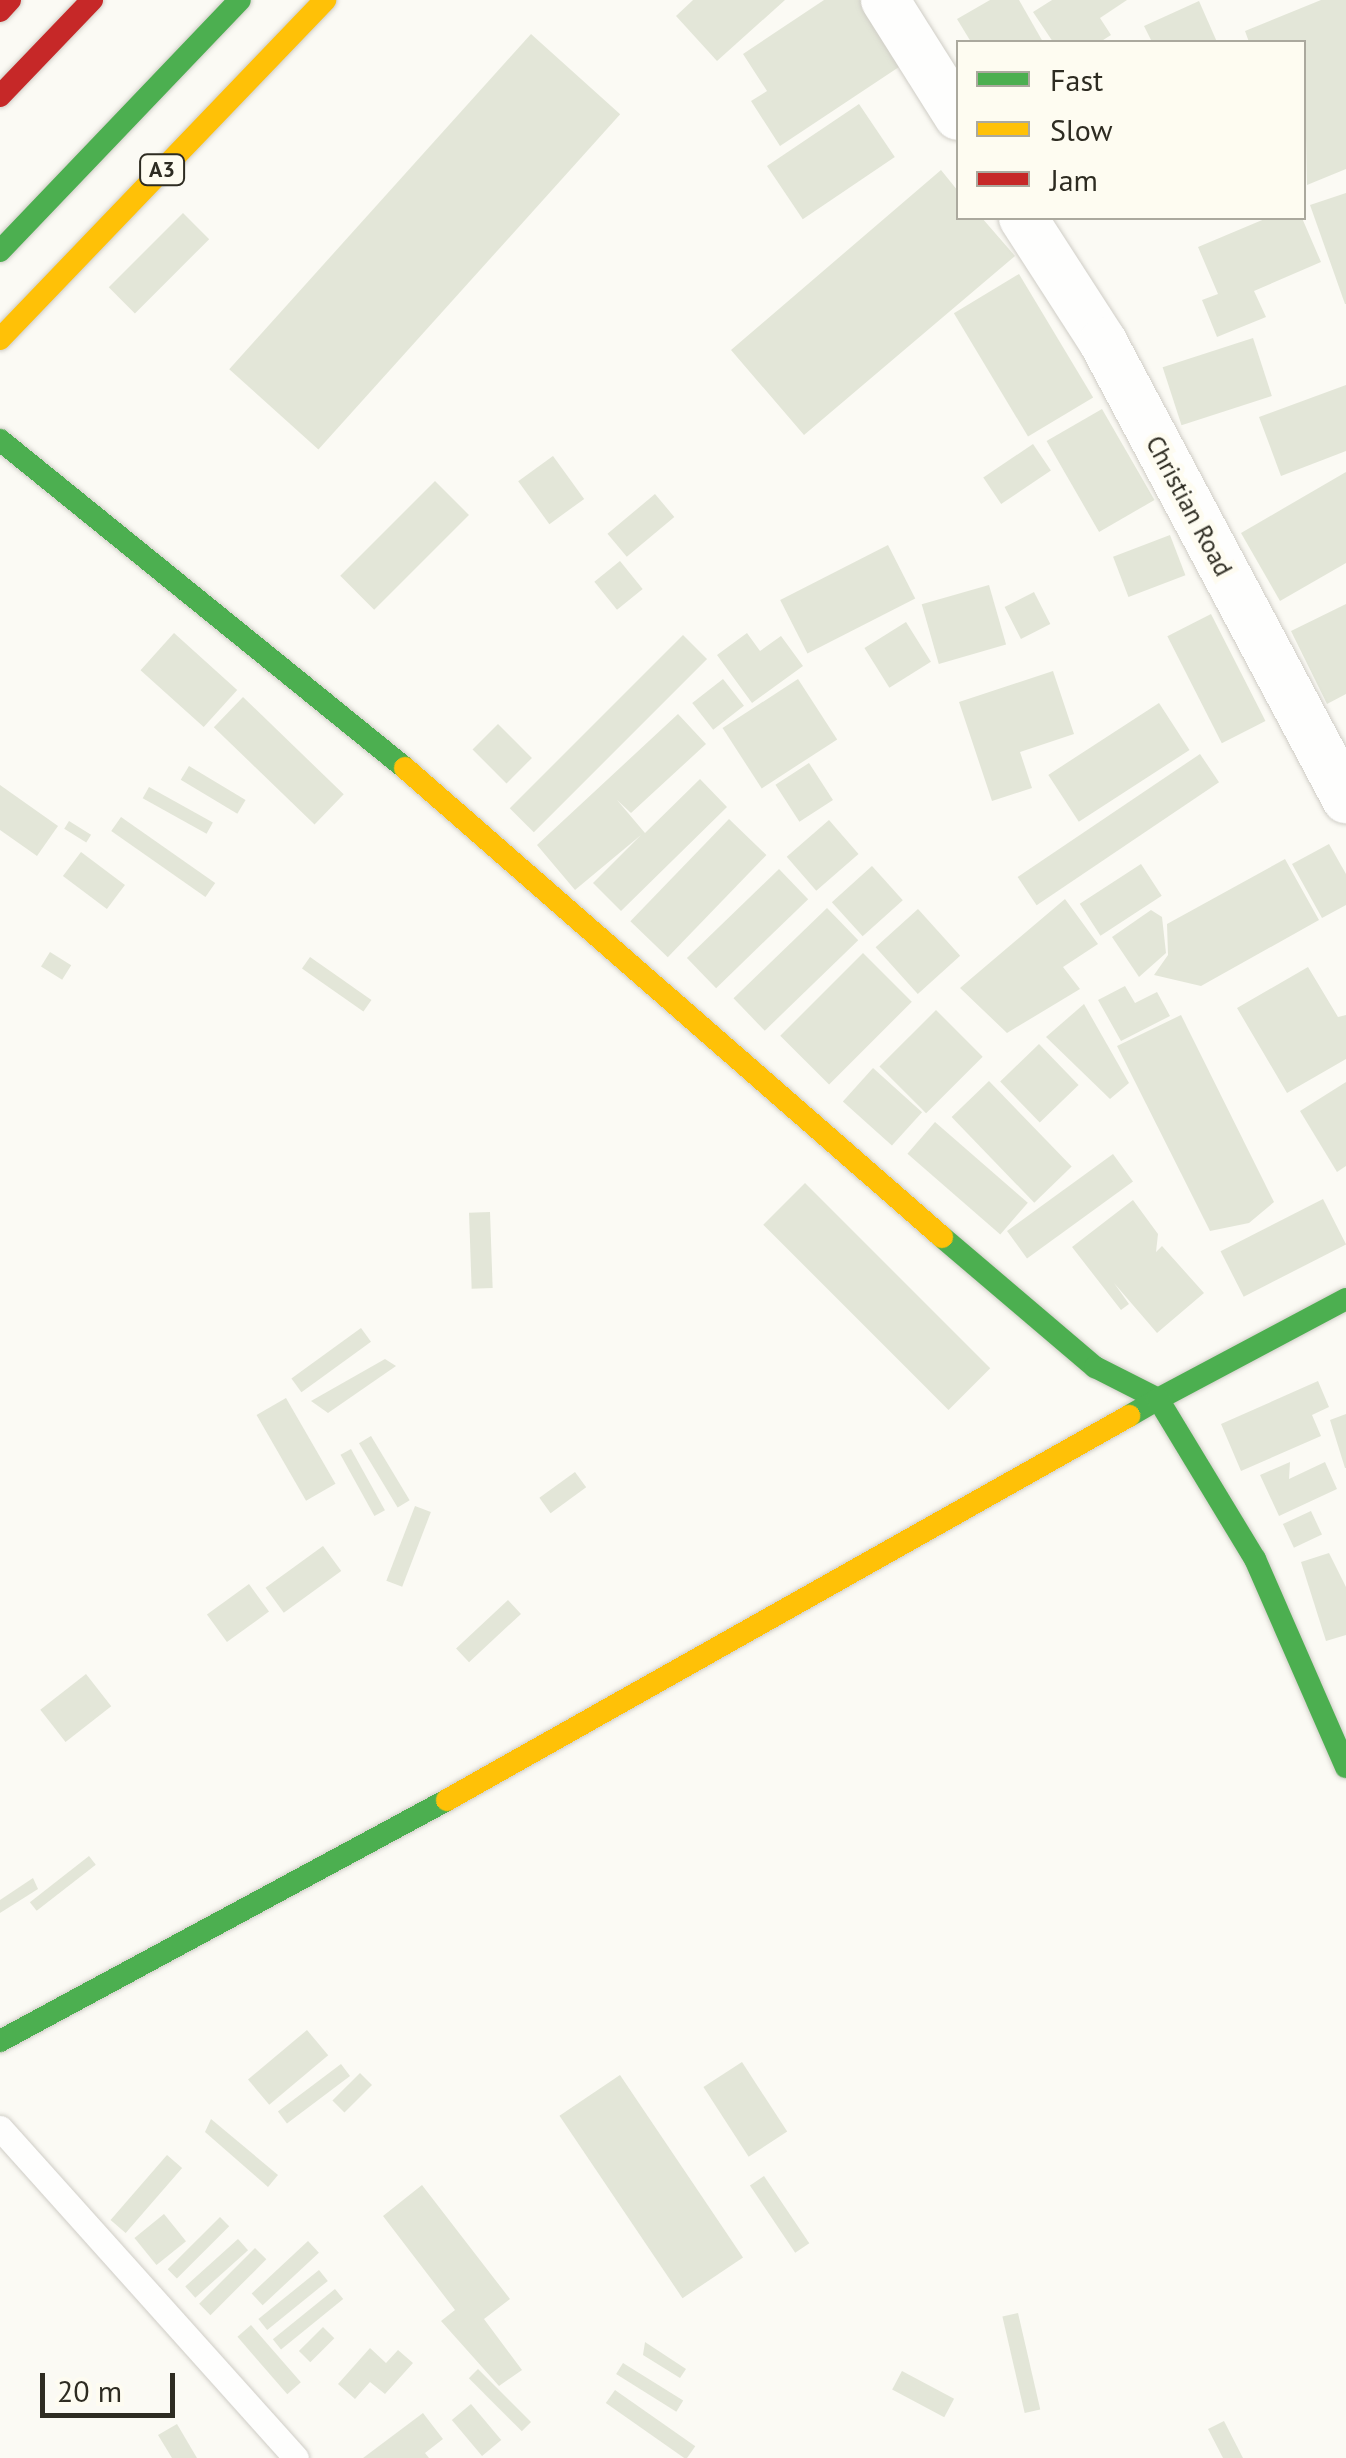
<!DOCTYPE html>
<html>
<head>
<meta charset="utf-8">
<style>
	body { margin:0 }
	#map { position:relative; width:1346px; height:2458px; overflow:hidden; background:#fbfaf4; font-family:"PT Sans",sans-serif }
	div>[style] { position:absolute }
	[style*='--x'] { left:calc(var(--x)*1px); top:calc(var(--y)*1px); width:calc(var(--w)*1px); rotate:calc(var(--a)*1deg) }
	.building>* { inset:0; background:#e3e6d8; transform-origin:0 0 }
	.roads { filter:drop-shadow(0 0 2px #cfcdc6) drop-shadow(0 0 2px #cfcdc6) }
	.lane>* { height:25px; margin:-12.5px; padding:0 12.5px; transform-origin:12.5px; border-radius:12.5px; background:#fefefd }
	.street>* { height:48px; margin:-24px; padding:0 24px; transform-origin:24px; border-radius:24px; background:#fefefd }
	.fast>* { height:22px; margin:-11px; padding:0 11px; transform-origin:11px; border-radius:11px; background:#4caf50 }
	.slow>* { height:22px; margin:-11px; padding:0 11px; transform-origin:11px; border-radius:11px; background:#ffc107 }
	.jam>* { height:22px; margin:-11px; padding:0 11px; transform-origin:11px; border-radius:11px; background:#c62828 }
	span { translate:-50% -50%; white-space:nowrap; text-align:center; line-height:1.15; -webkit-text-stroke:10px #fefcf1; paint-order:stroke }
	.shield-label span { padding:2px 8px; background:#fefcf1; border:2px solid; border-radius:8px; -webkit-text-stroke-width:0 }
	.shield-label { font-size:22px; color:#2e2c22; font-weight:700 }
	.street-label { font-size:25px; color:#2e2c22 }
	.legend { position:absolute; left:956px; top:40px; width:350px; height:180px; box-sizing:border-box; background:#fefcf1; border:2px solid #aba99e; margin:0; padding:12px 18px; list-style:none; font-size:30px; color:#2e2c22 }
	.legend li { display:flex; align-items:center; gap:20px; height:50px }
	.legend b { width:50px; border:2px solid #aba99e }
	.scale { position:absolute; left:40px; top:2373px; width:135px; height:45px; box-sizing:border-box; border:5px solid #2e2c22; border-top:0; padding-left:12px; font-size:30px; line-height:35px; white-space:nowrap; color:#2e2c22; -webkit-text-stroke:8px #fefcf1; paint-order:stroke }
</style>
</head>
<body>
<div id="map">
	<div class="building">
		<i style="clip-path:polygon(693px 0,785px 0,717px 61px,676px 16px)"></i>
		<i style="clip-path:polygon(824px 0,864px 0,905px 63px,780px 146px,751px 101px,767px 91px,743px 54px)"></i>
		<i style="clip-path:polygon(990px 0,1019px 0,1043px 42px,971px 42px,957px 19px)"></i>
		<i style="clip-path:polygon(1052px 0,1127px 0,1100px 18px,1111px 35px,1100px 42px,1053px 42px,1033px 12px)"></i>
		<i style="clip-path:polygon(1321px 0,1346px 0,1346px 169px,1307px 185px,1304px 42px,1249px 42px,1245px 31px)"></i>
		<i style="clip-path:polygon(1199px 1px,1217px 42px,1152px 42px,1144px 26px)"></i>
		<i style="left:531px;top:34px;width:120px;height:451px;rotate:42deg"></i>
		<i style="left:859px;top:104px;width:64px;height:111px;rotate:56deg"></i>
		<i style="clip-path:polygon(941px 170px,958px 191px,958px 218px,982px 218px,1015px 256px,804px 435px,731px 350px)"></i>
		<i style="clip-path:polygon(1346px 193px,1346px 304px,1345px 304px,1310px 205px)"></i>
		<i style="left:183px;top:213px;width:37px;height:105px;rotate:45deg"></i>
		<i style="clip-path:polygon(1267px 218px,1302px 218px,1321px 262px,1254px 291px,1266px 317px,1217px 337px,1202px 300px,1218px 294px,1198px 247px)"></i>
		<i style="left:1019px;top:274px;width:144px;height:76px;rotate:59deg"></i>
		<i style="left:1253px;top:338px;width:61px;height:95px;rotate:72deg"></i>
		<i style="clip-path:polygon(1346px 385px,1346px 451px,1281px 476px,1259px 417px)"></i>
		<i style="left:1102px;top:409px;width:105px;height:64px;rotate:60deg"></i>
		<i style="left:1033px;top:444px;width:32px;height:60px;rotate:56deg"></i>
		<i style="left:553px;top:456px;width:53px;height:43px;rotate:54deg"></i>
		<i style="clip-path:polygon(1346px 472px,1346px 563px,1280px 601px,1241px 533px)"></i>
		<i style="left:435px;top:481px;width:48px;height:134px;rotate:45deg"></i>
		<i style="left:655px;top:494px;width:30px;height:62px;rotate:50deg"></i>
		<i style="left:1170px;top:535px;width:43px;height:61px;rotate:69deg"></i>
		<i style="left:888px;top:545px;width:60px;height:121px;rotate:63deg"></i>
		<i style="left:620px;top:561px;width:36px;height:33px;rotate:51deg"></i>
		<i style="left:989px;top:585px;width:62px;height:70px;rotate:74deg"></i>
		<i style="left:1034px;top:592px;width:36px;height:33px;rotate:63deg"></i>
		<i style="clip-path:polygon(1346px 604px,1346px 694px,1327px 704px,1291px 631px)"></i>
		<i style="left:1211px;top:614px;width:120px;height:49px;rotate:63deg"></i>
		<i style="left:906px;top:622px;width:47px;height:49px;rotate:58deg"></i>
		<i style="left:174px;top:633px;width:85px;height:50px;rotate:42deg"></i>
		<i style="clip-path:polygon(747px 633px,760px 651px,781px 636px,803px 666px,752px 703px,717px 655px)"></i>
		<i style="left:683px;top:635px;width:34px;height:245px;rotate:45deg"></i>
		<i style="clip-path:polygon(1053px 671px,1074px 734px,1020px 752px,1032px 788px,992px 801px,959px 702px)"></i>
		<i style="left:723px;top:679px;width:34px;height:39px;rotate:52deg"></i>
		<i style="left:798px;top:679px;width:72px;height:90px;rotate:57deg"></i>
		<i style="left:243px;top:697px;width:140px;height:42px;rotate:44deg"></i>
		<i style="left:1159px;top:703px;width:56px;height:132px;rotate:57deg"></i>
		<i style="clip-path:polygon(678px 714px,706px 744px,631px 813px,617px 800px,645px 833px,700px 779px,727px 807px,621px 911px,593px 883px,641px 835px,575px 890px,537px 845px)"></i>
		<i style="left:498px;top:724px;width:48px;height:36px;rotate:45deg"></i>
		<i style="left:1200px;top:754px;width:34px;height:220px;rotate:56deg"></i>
		<i style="left:809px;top:763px;width:44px;height:40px;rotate:57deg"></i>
		<i style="left:189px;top:766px;width:66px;height:16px;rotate:31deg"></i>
		<i style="clip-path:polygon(0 785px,58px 826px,37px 856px,0 830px)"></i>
		<i style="left:149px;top:787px;width:73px;height:13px;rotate:29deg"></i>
		<i style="left:121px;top:817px;width:115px;height:17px;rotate:35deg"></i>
		<i style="left:729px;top:819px;width:52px;height:142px;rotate:44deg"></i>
		<i style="left:829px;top:820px;width:45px;height:56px;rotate:49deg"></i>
		<i style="left:69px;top:821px;width:26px;height:9px;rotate:32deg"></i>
		<i style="clip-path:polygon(1329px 844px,1346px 874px,1346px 905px,1322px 918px,1292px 864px)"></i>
		<i style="left:81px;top:852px;width:55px;height:30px;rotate:37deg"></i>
		<i style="clip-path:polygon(1285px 859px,1319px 920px,1201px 986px,1154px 975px,1168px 955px,1167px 924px)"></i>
		<i style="left:1141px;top:864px;width:38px;height:73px;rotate:57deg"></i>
		<i style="left:872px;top:866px;width:46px;height:54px;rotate:48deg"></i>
		<i style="left:779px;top:869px;width:42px;height:128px;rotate:46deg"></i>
		<i style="clip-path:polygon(1065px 899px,1098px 944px,1063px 967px,1080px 989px,1007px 1033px,960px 988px)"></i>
		<i style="left:827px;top:908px;width:45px;height:130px;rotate:46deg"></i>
		<i style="left:918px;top:909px;width:63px;height:57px;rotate:48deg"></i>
		<i style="clip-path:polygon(1151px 910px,1162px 917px,1166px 953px,1139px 977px,1112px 937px)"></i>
		<i style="left:50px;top:952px;width:25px;height:17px;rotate:32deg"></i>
		<i style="left:863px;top:953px;width:69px;height:117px;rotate:45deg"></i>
		<i style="left:310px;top:957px;width:75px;height:14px;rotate:35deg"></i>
		<i style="clip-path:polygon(1308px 967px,1338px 1017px,1346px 1015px,1346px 1059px,1287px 1093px,1237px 1008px)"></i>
		<i style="clip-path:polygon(1125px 986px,1135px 1003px,1157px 992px,1170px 1016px,1121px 1041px,1098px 1000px)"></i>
		<i style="clip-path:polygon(1084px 1004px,1129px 1083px,1110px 1099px,1046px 1037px)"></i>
		<i style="left:936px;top:1010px;width:66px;height:80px;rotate:45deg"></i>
		<i style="clip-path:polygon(1181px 1015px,1274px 1202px,1249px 1223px,1210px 1231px,1117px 1046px)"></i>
		<i style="left:1039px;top:1044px;width:57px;height:54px;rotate:46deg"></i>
		<i style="left:873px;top:1068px;width:66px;height:45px;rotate:42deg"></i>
		<i style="left:989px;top:1081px;width:119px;height:52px;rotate:46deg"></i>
		<i style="clip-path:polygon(1346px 1082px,1346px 1166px,1337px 1172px,1300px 1111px)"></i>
		<i style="left:935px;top:1122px;width:123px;height:42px;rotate:41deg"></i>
		<i style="left:1113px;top:1154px;width:34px;height:131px;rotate:54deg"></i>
		<i style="left:805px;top:1183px;width:262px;height:59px;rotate:45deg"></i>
		<i style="left:1323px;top:1199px;width:51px;height:115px;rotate:63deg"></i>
		<i style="clip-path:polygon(1133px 1200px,1158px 1234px,1156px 1252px,1162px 1246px,1204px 1293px,1157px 1333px,1114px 1283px,1129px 1304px,1121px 1310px,1072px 1247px)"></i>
		<i style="left:490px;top:1212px;width:76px;height:21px;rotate:88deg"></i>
		<i style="left:361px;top:1328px;width:17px;height:86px;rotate:54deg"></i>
		<i style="clip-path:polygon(385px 1359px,396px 1366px,328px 1413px,311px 1401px)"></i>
		<i style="clip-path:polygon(1318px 1381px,1329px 1407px,1312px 1415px,1321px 1436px,1241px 1471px,1221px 1424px)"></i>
		<i style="left:286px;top:1398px;width:99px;height:34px;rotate:60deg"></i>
		<i style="clip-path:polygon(1346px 1414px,1346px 1468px,1345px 1468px,1330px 1420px)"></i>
		<i style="left:371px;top:1436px;width:75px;height:14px;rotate:59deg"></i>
		<i style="left:351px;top:1449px;width:70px;height:12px;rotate:61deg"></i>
		<i style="clip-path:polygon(1290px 1462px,1289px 1479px,1325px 1462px,1337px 1489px,1279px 1516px,1260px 1475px)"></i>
		<i style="left:575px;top:1472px;width:19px;height:44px;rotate:54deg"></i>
		<i style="left:415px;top:1506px;width:17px;height:80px;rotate:21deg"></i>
		<i style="left:1311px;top:1511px;width:26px;height:31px;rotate:65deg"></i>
		<i style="left:323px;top:1546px;width:31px;height:71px;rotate:54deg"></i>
		<i style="clip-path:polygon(1329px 1553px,1346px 1587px,1346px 1635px,1326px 1641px,1301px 1562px)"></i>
		<i style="left:249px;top:1584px;width:34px;height:52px;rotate:54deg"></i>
		<i style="left:508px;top:1600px;width:19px;height:71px;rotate:47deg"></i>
		<i style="left:86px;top:1674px;width:41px;height:58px;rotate:52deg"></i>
		<i style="left:89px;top:1856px;width:11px;height:75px;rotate:52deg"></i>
		<i style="clip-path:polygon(33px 1878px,38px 1889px,0 1913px,0 1900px)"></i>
		<i style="left:307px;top:2030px;width:33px;height:77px;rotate:50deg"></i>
		<i style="left:742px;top:2062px;width:83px;height:46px;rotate:57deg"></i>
		<i style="left:341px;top:2064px;width:15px;height:79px;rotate:53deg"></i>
		<i style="left:360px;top:2073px;width:17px;height:39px;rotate:45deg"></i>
		<i style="left:620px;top:2075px;width:220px;height:73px;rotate:56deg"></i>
		<i style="clip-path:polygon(211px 2119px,278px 2175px,268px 2187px,205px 2132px)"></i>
		<i style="left:167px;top:2155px;width:20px;height:86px;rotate:41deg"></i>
		<i style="left:764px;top:2176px;width:81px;height:17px;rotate:56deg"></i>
		<i style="clip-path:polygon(422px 2185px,510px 2299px,484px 2319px,522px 2370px,499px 2386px,441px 2321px,455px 2310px,383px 2216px)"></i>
		<i style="left:164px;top:2214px;width:35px;height:38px;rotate:51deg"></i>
		<i style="left:220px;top:2217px;width:13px;height:74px;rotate:45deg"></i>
		<i style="left:238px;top:2239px;width:15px;height:71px;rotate:48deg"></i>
		<i style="left:308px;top:2241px;width:16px;height:77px;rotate:47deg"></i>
		<i style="left:255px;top:2248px;width:16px;height:79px;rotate:45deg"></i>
		<i style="left:319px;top:2270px;width:14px;height:78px;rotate:51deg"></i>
		<i style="left:335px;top:2289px;width:13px;height:80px;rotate:51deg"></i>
		<i style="left:1018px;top:2313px;width:99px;height:16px;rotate:77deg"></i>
		<i style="left:251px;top:2325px;width:76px;height:18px;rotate:49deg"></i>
		<i style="left:323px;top:2327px;width:16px;height:34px;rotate:45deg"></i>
		<i style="clip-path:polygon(645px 2342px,686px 2369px,680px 2378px,643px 2355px)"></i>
		<i style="clip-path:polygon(370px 2348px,386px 2363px,398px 2350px,413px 2363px,385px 2394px,370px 2382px,355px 2399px,338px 2384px)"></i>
		<i style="left:623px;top:2363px;width:71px;height:13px;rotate:32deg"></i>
		<i style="left:478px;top:2369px;width:75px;height:13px;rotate:45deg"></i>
		<i style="left:902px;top:2371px;width:59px;height:21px;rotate:28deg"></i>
		<i style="left:615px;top:2390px;width:98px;height:16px;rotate:35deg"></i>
		<i style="left:471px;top:2404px;width:47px;height:25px;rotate:50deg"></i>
		<i style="clip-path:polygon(423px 2413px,443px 2439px,425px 2453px,429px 2458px,363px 2458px)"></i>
		<i style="clip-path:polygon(1224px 2421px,1243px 2458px,1223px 2458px,1208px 2429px)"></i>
		<i style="clip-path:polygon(177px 2424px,197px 2458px,172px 2458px,158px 2435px)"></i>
	</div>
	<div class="roads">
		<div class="lane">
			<i style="--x:0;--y:2128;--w:443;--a:48.1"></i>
		</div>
		<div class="street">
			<i style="--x:885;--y:0;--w:137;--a:57.8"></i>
			<i style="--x:1023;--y:218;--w:148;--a:57.2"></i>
			<i style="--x:1103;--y:342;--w:518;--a:62"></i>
		</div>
		<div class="fast">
			<i style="--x:0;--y:251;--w:347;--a:-46.3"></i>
			<i style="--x:0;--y:440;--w:521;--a:39"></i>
			<i style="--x:942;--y:1237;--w:201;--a:40.4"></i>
			<i style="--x:1095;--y:1367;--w:71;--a:26.9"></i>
			<i style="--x:1158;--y:1399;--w:213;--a:-28"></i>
			<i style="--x:1129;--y:1416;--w:34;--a:-30"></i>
			<i style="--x:1158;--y:1399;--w:187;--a:58.8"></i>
			<i style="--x:1255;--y:1559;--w:227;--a:66.4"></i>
			<i style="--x:0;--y:2041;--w:508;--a:-28.33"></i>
		</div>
		<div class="slow">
			<i style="--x:0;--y:339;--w:470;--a:-46.2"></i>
			<i style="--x:405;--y:768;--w:713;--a:41.13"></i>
			<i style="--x:447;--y:1800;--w:783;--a:-29.38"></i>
		</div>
		<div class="jam">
			<i style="--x:0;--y:11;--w:15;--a:-48"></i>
			<i style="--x:0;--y:96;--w:133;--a:-46.2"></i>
		</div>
	</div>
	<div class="shield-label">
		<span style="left:162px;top:170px">A3</span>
	</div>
	<div class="street-label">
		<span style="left:1189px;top:506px;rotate:62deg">Christian Road</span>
	</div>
	<ul class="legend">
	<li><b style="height:12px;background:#4caf50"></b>Fast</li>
	<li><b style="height:12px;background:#ffc107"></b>Slow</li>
	<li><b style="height:12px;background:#c62828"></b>Jam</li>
	</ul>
	<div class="scale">20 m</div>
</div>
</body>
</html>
